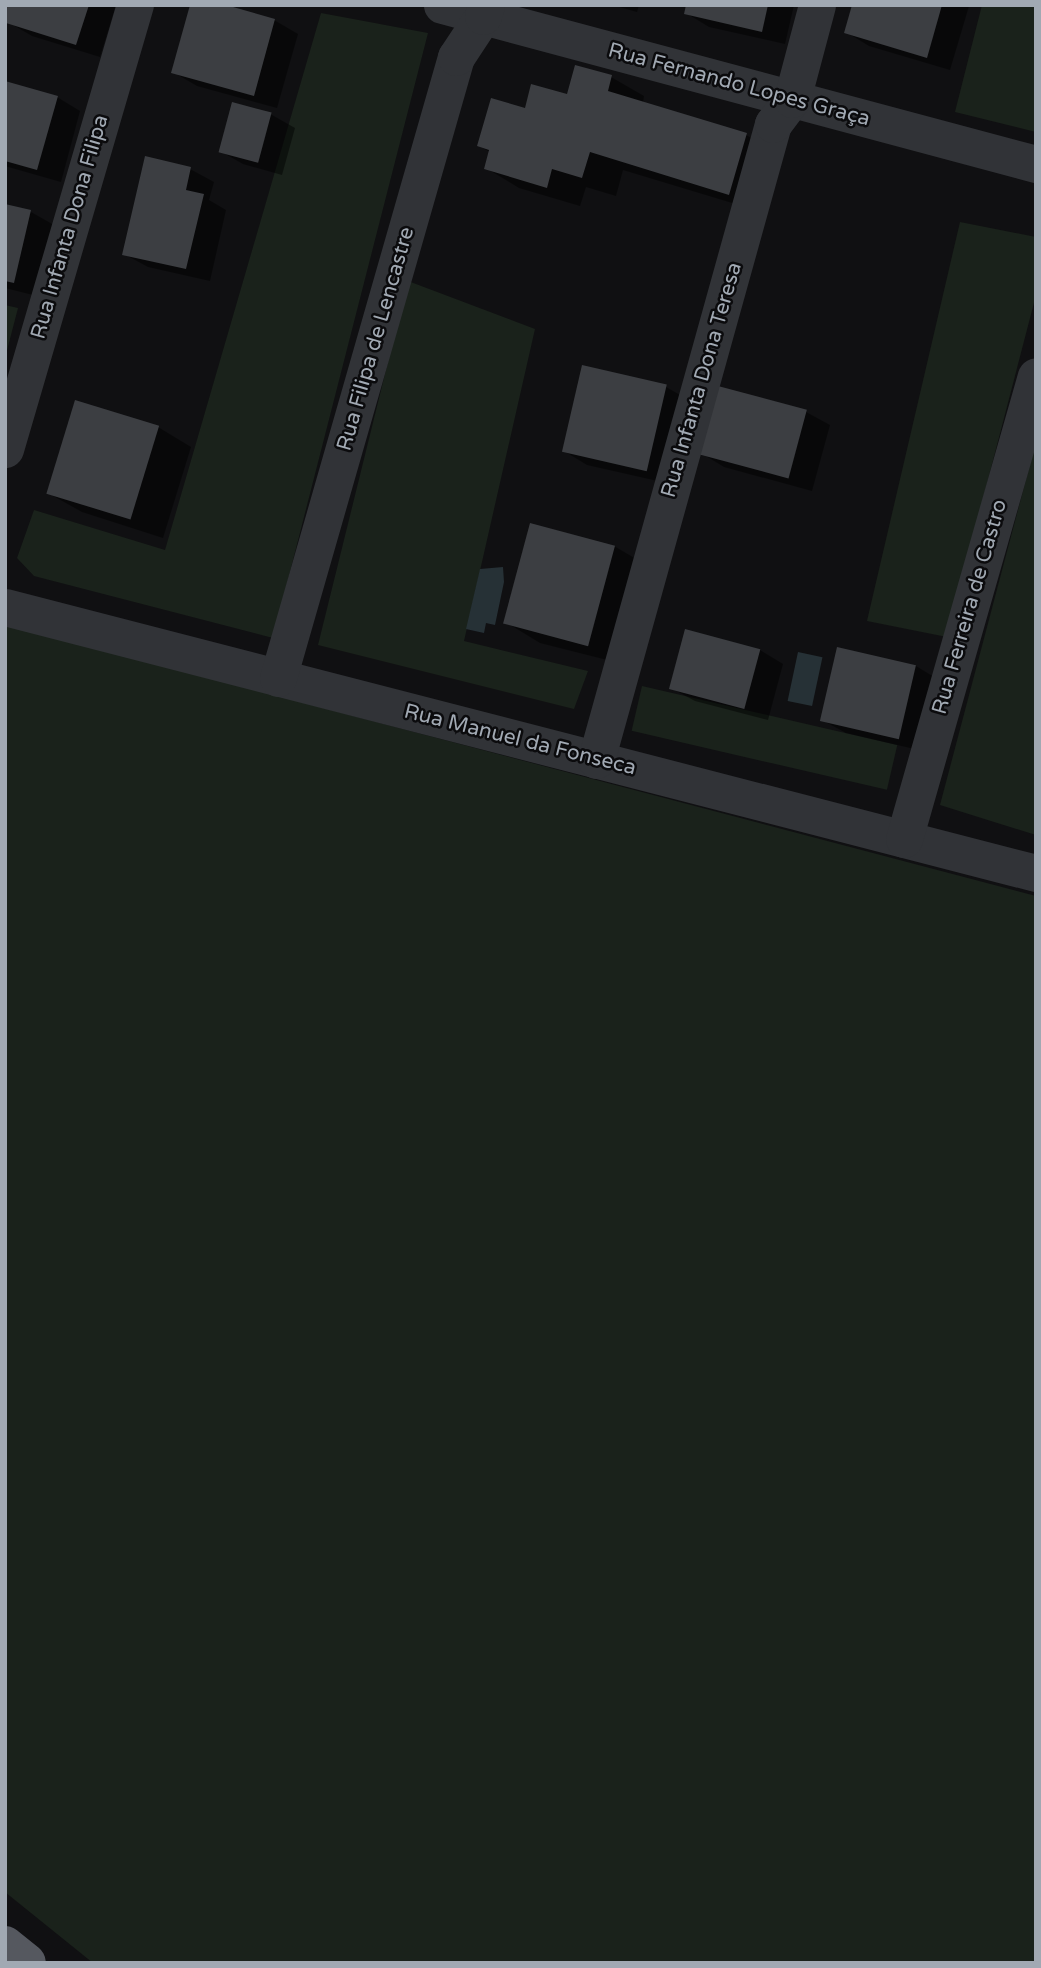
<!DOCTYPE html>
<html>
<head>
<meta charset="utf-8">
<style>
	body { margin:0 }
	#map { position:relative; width:1041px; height:1968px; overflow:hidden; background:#101012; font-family:"Varela Round",sans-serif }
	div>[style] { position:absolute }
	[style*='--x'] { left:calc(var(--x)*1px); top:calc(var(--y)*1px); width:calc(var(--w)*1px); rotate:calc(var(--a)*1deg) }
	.green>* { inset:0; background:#1a221b; transform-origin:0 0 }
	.water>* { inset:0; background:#263136; transform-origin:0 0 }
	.shadow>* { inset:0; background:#0007 }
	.building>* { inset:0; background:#3c3e42; transform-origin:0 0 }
	.minor>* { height:37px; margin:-18.5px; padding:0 18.5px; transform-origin:18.5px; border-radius:18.5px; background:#313337 }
	.trunk>* { height:38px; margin:-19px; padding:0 19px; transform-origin:19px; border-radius:19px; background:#55585f }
	span { translate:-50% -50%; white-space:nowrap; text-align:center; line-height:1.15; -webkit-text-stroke:5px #0b0b0d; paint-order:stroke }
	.street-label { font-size:21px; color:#a1a9b3 }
	.frame { position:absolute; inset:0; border:7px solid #a1a9b3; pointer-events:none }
</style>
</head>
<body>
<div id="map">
	<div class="green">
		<i style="clip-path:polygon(982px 5px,1036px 5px,1036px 132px,955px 112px)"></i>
		<i style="clip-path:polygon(321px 13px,428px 33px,273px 638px,34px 576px,17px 558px,34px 510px,165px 550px)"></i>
		<i style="clip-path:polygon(960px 222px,1036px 237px,1036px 295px,947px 637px,867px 621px)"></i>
		<i style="clip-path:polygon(408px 281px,535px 329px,464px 641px,588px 671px,574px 709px,318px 645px)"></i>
		<i style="clip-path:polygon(5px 305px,18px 308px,5px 358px)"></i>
		<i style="clip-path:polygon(1036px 442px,1036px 835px,940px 805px)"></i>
		<i style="clip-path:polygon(5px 624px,1036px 896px,1036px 1963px,93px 1963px,5px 1892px)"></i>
		<i style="left:642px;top:686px;width:262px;height:46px;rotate:13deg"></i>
	</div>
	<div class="water">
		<i style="clip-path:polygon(503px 567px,504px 582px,495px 625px,486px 623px,484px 633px,466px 629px,480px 569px)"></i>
		<i style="left:798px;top:652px;width:25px;height:50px;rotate:12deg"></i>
	</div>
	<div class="shadow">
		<i style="clip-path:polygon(5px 5px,116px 5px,100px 57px,32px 36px,8px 22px)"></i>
		<i style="clip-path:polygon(612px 5px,639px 5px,637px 12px)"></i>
		<i style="clip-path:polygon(688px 5px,794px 5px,785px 44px,709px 27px,686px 13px)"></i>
		<i style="clip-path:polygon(854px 5px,969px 6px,950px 70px,869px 46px,846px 32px)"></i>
		<i style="clip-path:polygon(274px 20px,298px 34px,277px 108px,197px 86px,173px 72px)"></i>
		<i style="clip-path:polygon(611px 77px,644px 96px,643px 103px,746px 135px,780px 154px,762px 212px,623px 170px,616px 196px,586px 187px,580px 206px,519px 188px,486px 168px,490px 152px,479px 146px,526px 110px,568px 97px)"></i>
		<i style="clip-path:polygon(5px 83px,57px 97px,80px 111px,61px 182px,5px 166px)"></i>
		<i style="clip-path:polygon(233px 104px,272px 115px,295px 128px,282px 175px,243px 164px,220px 151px)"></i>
		<i style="clip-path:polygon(190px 169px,214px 182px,209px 200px,226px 210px,210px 281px,148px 267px,124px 254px)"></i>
		<i style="clip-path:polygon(5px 205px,31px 212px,54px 225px,37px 296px,5px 288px)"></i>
		<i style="clip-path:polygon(666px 387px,689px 400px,671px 484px,587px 465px,564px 451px)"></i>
		<i style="clip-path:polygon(806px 412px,830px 425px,812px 491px,724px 467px,701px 453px)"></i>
		<i style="clip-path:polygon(158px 427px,191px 447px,163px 538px,82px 512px,48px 493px)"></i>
		<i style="clip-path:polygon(614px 546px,648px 566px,623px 664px,540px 643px,507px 623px)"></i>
		<i style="clip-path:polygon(839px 649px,916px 666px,939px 680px,923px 751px,846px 733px,822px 720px)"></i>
		<i style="clip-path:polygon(760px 650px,783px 664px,768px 720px,695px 701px,671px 688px)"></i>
	</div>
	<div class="building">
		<i style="clip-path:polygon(5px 5px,89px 5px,76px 45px,6px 23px)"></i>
		<i style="clip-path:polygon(190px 5px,226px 5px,275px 19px,254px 96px,171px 73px)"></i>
		<i style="clip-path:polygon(686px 5px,768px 5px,762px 32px,684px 14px)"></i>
		<i style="clip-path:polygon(852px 5px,942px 5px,927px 58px,844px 33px)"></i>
		<i style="clip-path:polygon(575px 65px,612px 75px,608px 91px,747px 133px,729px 195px,590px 152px,582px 178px,552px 169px,547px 188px,484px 169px,489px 150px,477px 146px,491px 98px,525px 108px,531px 84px,567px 94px)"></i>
		<i style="clip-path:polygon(5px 81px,58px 96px,37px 170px,5px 161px)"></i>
		<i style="left:232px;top:102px;width:41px;height:52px;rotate:15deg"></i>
		<i style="clip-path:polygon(145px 156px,191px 167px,186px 190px,204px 194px,186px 269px,122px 255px)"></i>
		<i style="clip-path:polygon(5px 204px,31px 210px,14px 283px,5px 281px)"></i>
		<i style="left:582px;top:365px;width:87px;height:89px;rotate:13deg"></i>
		<i style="left:718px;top:386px;width:92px;height:71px;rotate:15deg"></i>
		<i style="left:75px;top:400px;width:88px;height:98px;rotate:17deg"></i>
		<i style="left:530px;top:523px;width:88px;height:104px;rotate:15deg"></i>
		<i style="left:685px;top:629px;width:78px;height:62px;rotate:15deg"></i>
		<i style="left:837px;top:647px;width:81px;height:76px;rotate:13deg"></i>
	</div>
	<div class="minor">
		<i style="--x:442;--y:5;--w:615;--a:14.99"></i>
		<i style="--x:5;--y:449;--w:463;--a:-73.7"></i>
		<i style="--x:5;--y:607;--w:1065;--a:14.47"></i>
		<i style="--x:278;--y:678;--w:646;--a:-74.01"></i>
		<i style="--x:456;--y:57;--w:49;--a:-56.6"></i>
		<i style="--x:483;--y:16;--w:11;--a:-75"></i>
		<i style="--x:596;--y:760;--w:660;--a:-74.45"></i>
		<i style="--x:773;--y:124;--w:31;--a:-53"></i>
		<i style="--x:792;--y:99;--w:97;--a:-75.1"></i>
		<i style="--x:904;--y:839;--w:481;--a:-74.1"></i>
	</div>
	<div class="trunk">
		<i style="--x:5;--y:1945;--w:28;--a:39"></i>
	</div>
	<div class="street-label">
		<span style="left:739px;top:85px;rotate:15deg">Rua Fernando Lopes Graça</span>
		<span style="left:70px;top:227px;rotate:-74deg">Rua Infanta Dona Filipa</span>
		<span style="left:376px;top:339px;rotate:-74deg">Rua Filipa de Lencastre</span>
		<span style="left:702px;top:380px;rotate:-74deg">Rua Infanta Dona Teresa</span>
		<span style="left:970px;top:607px;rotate:-74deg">Rua Ferreira de Castro</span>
		<span style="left:520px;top:740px;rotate:14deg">Rua Manuel da Fonseca</span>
	</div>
	<div class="frame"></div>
</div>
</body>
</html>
